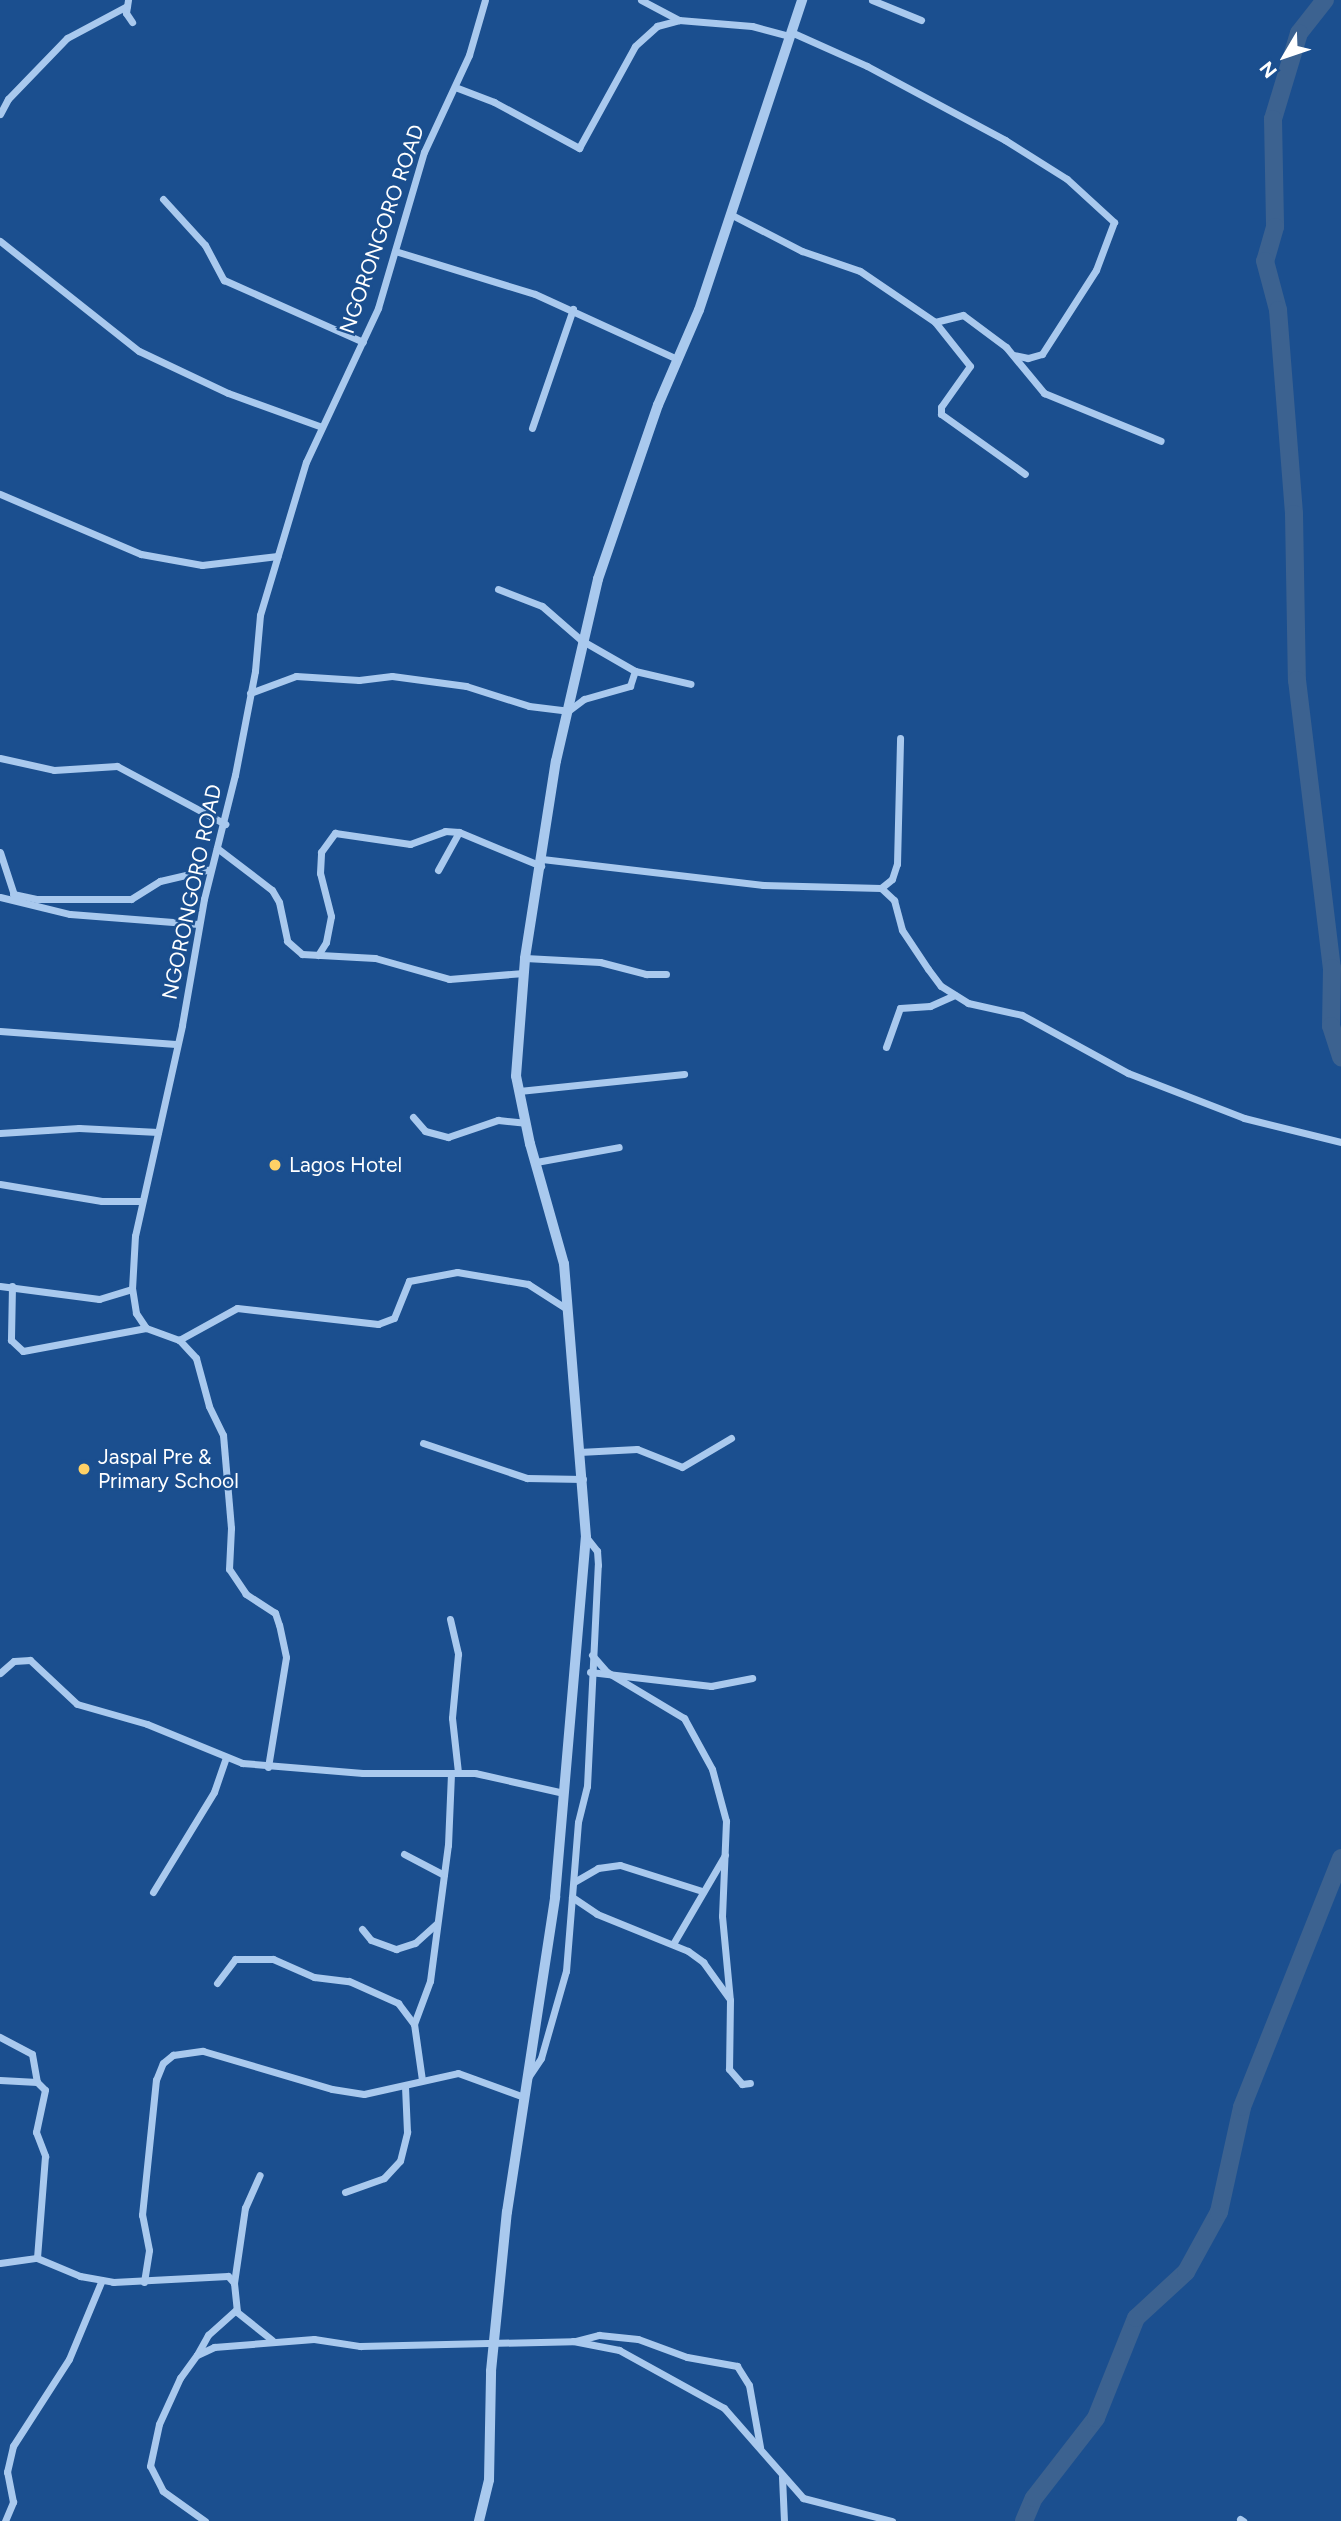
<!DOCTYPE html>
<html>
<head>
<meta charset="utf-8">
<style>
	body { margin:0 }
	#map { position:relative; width:1341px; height:2521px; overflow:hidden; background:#1b4f8f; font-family:Figtree,sans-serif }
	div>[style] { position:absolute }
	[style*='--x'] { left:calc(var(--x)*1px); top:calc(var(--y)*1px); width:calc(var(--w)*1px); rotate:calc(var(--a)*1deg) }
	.river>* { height:18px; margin:-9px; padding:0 9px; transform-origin:9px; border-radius:9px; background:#3c6290 }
	.minor>* { height:7px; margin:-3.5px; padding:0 3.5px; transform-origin:3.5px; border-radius:3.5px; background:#a9c9ee }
	.tertiary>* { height:10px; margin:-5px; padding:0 5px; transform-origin:5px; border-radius:5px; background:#a9c9ee }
	.dots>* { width:19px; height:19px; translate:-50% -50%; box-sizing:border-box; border:4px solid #1b4f8f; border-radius:50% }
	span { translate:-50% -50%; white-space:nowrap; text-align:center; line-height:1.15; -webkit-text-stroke:5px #1b4f8f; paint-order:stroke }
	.street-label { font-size:21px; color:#fff }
	.poi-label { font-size:21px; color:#fff }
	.left { translate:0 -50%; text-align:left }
	.north { position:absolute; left:1250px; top:21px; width:70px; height:70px; -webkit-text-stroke:5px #1b4f8f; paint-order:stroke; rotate:231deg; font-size:19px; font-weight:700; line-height:28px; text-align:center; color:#fff }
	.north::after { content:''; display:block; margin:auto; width:24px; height:32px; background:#fff; clip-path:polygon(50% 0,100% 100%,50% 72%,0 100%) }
</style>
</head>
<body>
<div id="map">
	<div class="river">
		<i style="--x:1325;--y:0;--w:42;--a:128.2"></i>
		<i style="--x:1299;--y:33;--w:90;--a:106.8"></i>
		<i style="--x:1273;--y:119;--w:108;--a:88.9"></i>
		<i style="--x:1275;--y:227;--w:35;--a:106"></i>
		<i style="--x:1265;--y:261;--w:51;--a:75.1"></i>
		<i style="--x:1278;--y:310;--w:205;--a:85.5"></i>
		<i style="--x:1294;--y:514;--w:166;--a:89"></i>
		<i style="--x:1297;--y:680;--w:290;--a:83.1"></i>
		<i style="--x:1332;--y:968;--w:58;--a:91"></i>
		<i style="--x:1331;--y:1026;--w:33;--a:72"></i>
		<i style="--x:1024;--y:2521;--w:25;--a:-67"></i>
		<i style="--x:1034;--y:2498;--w:101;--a:-52.2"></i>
		<i style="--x:1096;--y:2418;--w:108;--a:-68.2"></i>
		<i style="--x:1136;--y:2318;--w:68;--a:-42.6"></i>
		<i style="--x:1186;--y:2272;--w:68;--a:-61.2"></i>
		<i style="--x:1219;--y:2212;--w:107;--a:-77.6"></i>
		<i style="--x:1242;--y:2107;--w:268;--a:-68.3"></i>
	</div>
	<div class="minor">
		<i style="--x:128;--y:0;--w:13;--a:99"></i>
		<i style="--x:126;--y:13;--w:11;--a:56"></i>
		<i style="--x:641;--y:0;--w:43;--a:27.8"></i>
		<i style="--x:679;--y:20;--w:73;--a:4.7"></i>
		<i style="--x:752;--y:26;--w:38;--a:15"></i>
		<i style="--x:872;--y:0;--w:53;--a:22.2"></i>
		<i style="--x:791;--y:32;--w:83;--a:24.1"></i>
		<i style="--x:867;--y:66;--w:157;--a:28.2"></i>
		<i style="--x:1005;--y:140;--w:73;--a:32.2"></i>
		<i style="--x:1067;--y:179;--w:64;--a:42.5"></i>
		<i style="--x:1114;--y:222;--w:51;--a:110.6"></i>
		<i style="--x:1096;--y:270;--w:100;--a:122.7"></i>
		<i style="--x:1042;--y:354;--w:15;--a:164"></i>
		<i style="--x:1028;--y:358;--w:14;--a:-168"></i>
		<i style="--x:455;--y:87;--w:42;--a:21"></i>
		<i style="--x:494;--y:102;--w:97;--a:28.4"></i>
		<i style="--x:579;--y:148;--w:116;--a:-61.2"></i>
		<i style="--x:635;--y:46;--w:30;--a:-42"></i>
		<i style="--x:657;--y:26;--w:23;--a:-15"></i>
		<i style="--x:0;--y:114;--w:17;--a:-62"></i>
		<i style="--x:8;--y:99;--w:85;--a:-46"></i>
		<i style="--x:67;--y:38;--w:68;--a:-28.1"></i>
		<i style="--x:163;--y:199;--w:62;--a:47.6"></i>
		<i style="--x:205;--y:245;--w:40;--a:62"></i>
		<i style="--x:224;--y:280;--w:152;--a:24"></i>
		<i style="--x:730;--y:214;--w:81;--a:27.2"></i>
		<i style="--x:802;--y:251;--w:61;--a:19"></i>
		<i style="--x:860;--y:271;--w:91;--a:34.2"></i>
		<i style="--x:935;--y:322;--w:29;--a:-14"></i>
		<i style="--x:963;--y:315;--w:54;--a:36.7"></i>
		<i style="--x:1006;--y:347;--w:60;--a:50.4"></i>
		<i style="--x:1044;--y:393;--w:126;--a:22.3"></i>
		<i style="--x:0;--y:241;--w:177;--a:38.4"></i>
		<i style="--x:139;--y:351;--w:98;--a:25.3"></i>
		<i style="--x:228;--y:393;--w:97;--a:19.9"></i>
		<i style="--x:395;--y:251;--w:146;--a:17.1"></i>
		<i style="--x:535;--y:294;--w:156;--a:24.6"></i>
		<i style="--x:935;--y:322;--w:56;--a:51.5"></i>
		<i style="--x:970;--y:366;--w:50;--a:125.3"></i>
		<i style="--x:941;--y:407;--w:7;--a:90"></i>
		<i style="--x:941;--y:414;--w:103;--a:35.5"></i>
		<i style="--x:532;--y:428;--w:126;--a:-71"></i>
		<i style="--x:0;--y:494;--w:153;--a:23.1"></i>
		<i style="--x:141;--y:554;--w:62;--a:10.2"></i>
		<i style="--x:202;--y:565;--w:76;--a:-6.8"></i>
		<i style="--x:498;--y:589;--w:47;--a:21.1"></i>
		<i style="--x:542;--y:606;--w:52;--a:41.1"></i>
		<i style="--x:581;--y:640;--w:62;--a:29.9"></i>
		<i style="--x:635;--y:671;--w:57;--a:13.1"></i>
		<i style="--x:250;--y:693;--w:49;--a:-20.3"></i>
		<i style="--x:296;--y:676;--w:63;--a:3.6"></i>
		<i style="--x:359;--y:680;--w:33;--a:-7"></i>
		<i style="--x:392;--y:676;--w:75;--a:7.7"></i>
		<i style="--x:466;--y:686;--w:66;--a:17.6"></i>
		<i style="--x:529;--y:706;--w:39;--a:7"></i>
		<i style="--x:568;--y:711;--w:20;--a:-37"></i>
		<i style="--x:584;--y:699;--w:48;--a:-15.8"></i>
		<i style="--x:630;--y:686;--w:16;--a:-72"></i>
		<i style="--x:0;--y:758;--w:55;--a:12.5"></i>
		<i style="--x:54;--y:770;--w:63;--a:-3.6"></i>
		<i style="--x:117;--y:766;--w:123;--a:28.2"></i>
		<i style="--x:217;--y:848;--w:69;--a:37.4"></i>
		<i style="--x:272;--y:890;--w:14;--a:60"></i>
		<i style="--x:279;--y:902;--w:40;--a:78"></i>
		<i style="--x:287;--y:941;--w:20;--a:41"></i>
		<i style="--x:302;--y:954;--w:73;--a:3.1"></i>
		<i style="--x:375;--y:958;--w:77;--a:15.8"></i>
		<i style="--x:449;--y:979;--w:75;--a:-4.6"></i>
		<i style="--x:0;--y:852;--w:48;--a:71.9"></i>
		<i style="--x:542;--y:859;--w:223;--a:6.7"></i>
		<i style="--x:763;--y:885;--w:118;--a:1.5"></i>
		<i style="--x:881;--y:888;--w:18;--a:43"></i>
		<i style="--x:894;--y:900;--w:31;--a:75"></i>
		<i style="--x:902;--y:930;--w:47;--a:56.3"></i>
		<i style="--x:928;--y:969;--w:21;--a:53"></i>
		<i style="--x:941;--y:986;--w:32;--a:32"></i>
		<i style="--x:968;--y:1003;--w:55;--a:12.5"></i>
		<i style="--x:1022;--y:1015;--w:121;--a:28.7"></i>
		<i style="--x:1128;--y:1073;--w:124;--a:21.2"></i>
		<i style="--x:1244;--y:1118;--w:100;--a:13.9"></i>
		<i style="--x:438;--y:870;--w:43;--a:-61.1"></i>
		<i style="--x:881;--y:888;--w:14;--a:-39"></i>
		<i style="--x:892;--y:879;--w:16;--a:-72"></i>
		<i style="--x:897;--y:864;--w:126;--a:-88.6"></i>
		<i style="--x:13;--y:894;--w:25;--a:12"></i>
		<i style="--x:37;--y:899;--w:94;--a:0"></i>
		<i style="--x:131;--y:899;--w:34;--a:-32"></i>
		<i style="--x:160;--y:881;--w:52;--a:-13.2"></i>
		<i style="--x:0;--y:897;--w:72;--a:13.7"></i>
		<i style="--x:70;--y:914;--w:129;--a:4.4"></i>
		<i style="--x:318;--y:955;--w:15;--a:-58"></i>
		<i style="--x:326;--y:942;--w:26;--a:-79"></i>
		<i style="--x:331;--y:916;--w:44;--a:-104.3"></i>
		<i style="--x:320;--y:873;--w:21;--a:-87"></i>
		<i style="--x:321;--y:852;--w:24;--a:-54"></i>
		<i style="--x:335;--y:833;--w:76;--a:8.3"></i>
		<i style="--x:410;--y:844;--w:37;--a:-20"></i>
		<i style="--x:445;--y:831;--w:14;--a:4"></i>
		<i style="--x:459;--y:832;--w:89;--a:22.5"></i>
		<i style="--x:525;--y:958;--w:75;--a:3.1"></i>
		<i style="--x:600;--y:962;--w:48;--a:14.6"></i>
		<i style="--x:646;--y:974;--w:20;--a:0"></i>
		<i style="--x:0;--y:1031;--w:176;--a:4.2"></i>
		<i style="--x:886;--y:1047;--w:41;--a:-70.3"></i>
		<i style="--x:900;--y:1008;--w:30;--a:-4"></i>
		<i style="--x:930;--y:1006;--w:27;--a:-24"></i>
		<i style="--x:519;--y:1091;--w:166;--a:-5.9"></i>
		<i style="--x:413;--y:1117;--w:18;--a:49"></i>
		<i style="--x:425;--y:1131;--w:24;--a:15"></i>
		<i style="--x:448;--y:1137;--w:53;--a:-18.8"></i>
		<i style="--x:498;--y:1120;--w:27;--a:6"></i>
		<i style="--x:0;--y:1133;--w:79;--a:-3.6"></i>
		<i style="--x:79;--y:1128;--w:79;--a:2.9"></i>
		<i style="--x:536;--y:1162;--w:84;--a:-10.2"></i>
		<i style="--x:0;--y:1184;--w:103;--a:9.5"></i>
		<i style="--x:102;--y:1201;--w:39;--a:0"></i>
		<i style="--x:0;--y:1286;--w:100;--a:7.5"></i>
		<i style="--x:99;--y:1299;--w:34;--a:-17"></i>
		<i style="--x:12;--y:1286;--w:54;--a:91.1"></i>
		<i style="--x:11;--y:1340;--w:16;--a:43"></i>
		<i style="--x:23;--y:1351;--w:125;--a:-10.6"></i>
		<i style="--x:179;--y:1340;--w:66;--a:-28.9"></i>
		<i style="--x:237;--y:1308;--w:142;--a:6.5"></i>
		<i style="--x:378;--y:1324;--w:17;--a:-21"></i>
		<i style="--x:394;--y:1318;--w:40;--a:-68"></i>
		<i style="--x:409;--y:1281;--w:49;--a:-10.6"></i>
		<i style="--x:457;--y:1272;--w:72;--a:9.6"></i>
		<i style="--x:528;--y:1284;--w:46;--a:32.7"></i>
		<i style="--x:423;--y:1443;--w:110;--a:18.6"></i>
		<i style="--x:527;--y:1478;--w:56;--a:1"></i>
		<i style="--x:579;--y:1452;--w:58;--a:-3"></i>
		<i style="--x:637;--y:1449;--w:48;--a:21.8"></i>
		<i style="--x:682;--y:1467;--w:57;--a:-30.6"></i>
		<i style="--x:450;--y:1619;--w:36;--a:77"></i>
		<i style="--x:458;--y:1654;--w:64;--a:95.4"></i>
		<i style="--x:452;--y:1718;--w:54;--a:83.7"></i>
		<i style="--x:592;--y:1655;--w:23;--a:49"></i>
		<i style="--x:607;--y:1672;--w:90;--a:30.9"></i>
		<i style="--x:684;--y:1718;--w:58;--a:61.2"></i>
		<i style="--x:712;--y:1769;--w:54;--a:74.9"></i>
		<i style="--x:726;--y:1821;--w:95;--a:92.4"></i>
		<i style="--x:722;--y:1916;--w:84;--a:84.6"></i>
		<i style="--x:730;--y:2000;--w:69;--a:90.8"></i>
		<i style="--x:729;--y:2069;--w:20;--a:49"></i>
		<i style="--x:742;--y:2084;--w:8;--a:-7"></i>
		<i style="--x:590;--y:1672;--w:122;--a:6.6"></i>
		<i style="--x:711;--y:1686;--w:42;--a:-11"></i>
		<i style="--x:0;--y:1673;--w:18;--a:-41"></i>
		<i style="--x:14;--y:1661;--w:16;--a:-4"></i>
		<i style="--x:30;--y:1660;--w:64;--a:43.1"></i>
		<i style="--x:77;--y:1704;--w:73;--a:15.9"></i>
		<i style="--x:147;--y:1724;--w:103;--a:22.3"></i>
		<i style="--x:242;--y:1763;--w:121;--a:4.7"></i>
		<i style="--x:363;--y:1773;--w:112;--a:0"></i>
		<i style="--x:475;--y:1773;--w:91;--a:12.7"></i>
		<i style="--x:268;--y:1767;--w:111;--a:-80.7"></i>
		<i style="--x:286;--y:1657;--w:33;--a:-102"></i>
		<i style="--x:279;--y:1625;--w:13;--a:-108"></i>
		<i style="--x:275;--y:1613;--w:35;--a:-147"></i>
		<i style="--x:246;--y:1594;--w:30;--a:-124"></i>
		<i style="--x:229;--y:1569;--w:41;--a:-87.2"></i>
		<i style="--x:231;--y:1528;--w:93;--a:-94.9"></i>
		<i style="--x:223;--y:1435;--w:32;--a:-116"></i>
		<i style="--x:209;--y:1406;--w:50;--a:-105.2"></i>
		<i style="--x:196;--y:1358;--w:25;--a:-133"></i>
		<i style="--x:179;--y:1340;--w:35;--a:-160"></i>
		<i style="--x:146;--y:1328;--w:18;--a:-124"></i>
		<i style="--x:136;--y:1313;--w:24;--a:-99"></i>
		<i style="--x:132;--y:1289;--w:53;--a:-86.8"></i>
		<i style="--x:135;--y:1236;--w:216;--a:-77.4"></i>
		<i style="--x:182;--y:1025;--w:128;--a:-80.1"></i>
		<i style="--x:204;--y:899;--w:128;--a:-76"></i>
		<i style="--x:235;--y:775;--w:106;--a:-79.1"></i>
		<i style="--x:255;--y:671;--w:56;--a:-84.9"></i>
		<i style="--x:260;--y:615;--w:160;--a:-73.3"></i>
		<i style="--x:306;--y:462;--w:170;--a:-64.9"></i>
		<i style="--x:378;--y:308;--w:163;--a:-73.6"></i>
		<i style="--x:424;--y:152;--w:107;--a:-65.1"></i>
		<i style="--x:469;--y:55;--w:57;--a:-73.8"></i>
		<i style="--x:404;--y:1854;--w:45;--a:27.7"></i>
		<i style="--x:574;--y:1882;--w:28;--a:-30"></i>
		<i style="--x:598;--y:1868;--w:22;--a:-8"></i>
		<i style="--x:620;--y:1865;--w:86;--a:17.6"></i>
		<i style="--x:153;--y:1892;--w:117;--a:-58.6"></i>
		<i style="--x:214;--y:1792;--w:37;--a:-71"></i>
		<i style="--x:572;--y:1897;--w:30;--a:34"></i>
		<i style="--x:597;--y:1914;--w:98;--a:22.1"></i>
		<i style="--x:688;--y:1951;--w:19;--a:36"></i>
		<i style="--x:703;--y:1962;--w:44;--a:54.2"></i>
		<i style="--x:362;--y:1929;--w:14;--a:51"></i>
		<i style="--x:371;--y:1940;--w:27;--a:20"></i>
		<i style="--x:396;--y:1949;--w:20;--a:-18"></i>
		<i style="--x:415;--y:1943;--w:28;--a:-42"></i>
		<i style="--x:673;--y:1944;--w:103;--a:-59.7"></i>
		<i style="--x:217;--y:1983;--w:30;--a:-53"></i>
		<i style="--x:235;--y:1959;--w:38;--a:0"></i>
		<i style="--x:273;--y:1959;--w:45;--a:23.7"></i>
		<i style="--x:314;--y:1977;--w:35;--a:7"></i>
		<i style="--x:349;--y:1981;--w:54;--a:24.2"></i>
		<i style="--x:398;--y:2003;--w:26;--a:53"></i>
		<i style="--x:0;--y:2037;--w:36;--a:28"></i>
		<i style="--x:32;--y:2054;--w:28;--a:80"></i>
		<i style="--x:527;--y:2079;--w:25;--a:-56"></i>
		<i style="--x:541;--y:2058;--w:91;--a:-74"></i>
		<i style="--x:566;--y:1971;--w:149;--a:-85.4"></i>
		<i style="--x:578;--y:1822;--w:37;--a:-76"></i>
		<i style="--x:587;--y:1786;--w:221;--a:-87.2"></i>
		<i style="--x:598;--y:1565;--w:14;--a:-94"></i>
		<i style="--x:597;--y:1551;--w:18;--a:-128"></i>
		<i style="--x:0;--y:2080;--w:37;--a:3"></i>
		<i style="--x:37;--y:2082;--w:11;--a:45"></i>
		<i style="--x:45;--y:2090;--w:43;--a:102.1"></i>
		<i style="--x:36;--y:2132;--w:26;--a:69"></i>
		<i style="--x:45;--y:2156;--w:102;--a:94.5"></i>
		<i style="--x:422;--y:2080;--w:57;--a:-98.1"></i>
		<i style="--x:414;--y:2024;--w:46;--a:-69.6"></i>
		<i style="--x:430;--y:1981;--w:137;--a:-82.5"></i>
		<i style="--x:448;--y:1845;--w:72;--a:-87.6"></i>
		<i style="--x:345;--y:2192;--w:41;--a:-19.7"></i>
		<i style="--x:384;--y:2178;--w:23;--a:-47"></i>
		<i style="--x:400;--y:2161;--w:30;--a:-76"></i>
		<i style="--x:407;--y:2132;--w:46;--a:-92.5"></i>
		<i style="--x:0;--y:2263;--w:37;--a:-8"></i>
		<i style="--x:37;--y:2258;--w:47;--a:22.7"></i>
		<i style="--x:80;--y:2276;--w:34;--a:10"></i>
		<i style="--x:113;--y:2282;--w:115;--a:-3"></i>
		<i style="--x:228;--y:2276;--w:9;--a:49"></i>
		<i style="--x:234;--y:2283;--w:29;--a:84"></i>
		<i style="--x:237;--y:2312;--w:45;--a:38.7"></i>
		<i style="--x:144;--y:2282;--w:32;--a:-81"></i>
		<i style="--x:149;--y:2250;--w:36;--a:-101"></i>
		<i style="--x:142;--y:2215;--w:136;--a:-84.1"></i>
		<i style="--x:156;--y:2080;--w:18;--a:-68"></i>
		<i style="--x:163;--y:2063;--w:13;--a:-39"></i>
		<i style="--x:173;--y:2055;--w:30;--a:-8"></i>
		<i style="--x:203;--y:2051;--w:134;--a:16.4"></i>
		<i style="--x:332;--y:2089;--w:32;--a:9"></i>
		<i style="--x:364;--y:2094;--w:96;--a:-12.6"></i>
		<i style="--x:458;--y:2073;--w:70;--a:20"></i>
		<i style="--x:234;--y:2283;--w:76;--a:-81.7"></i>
		<i style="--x:245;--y:2208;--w:36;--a:-66"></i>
		<i style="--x:576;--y:2341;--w:24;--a:-15"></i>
		<i style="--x:599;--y:2335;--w:39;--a:6"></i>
		<i style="--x:638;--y:2339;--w:52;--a:20.2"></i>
		<i style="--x:687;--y:2357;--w:51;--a:10.2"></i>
		<i style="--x:737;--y:2366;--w:22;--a:58"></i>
		<i style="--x:749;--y:2385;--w:63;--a:79.9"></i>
		<i style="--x:198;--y:2353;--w:21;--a:-61"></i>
		<i style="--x:208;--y:2335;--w:38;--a:-42"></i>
		<i style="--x:782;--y:2477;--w:44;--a:87.4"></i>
		<i style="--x:1240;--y:2519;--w:4;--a:34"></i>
		<i style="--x:5;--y:2521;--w:21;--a:-67"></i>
		<i style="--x:13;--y:2502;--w:31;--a:-101"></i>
		<i style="--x:7;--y:2472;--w:27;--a:-77"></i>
		<i style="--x:13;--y:2446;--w:103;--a:-57.2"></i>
		<i style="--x:69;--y:2359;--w:83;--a:-67.4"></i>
		<i style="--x:205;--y:2521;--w:52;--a:-144.5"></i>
		<i style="--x:163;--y:2491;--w:28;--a:-117"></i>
		<i style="--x:150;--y:2466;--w:43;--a:-77.9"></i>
		<i style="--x:159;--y:2424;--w:51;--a:-65.5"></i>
		<i style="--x:180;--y:2378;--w:29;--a:-54"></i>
		<i style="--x:197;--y:2355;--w:19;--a:-25"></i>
		<i style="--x:214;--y:2347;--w:100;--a:-4.6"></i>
		<i style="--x:314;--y:2339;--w:47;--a:8.7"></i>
		<i style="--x:360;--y:2346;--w:213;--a:-1.3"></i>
		<i style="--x:573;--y:2341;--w:47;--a:11.1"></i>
		<i style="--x:619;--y:2350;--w:120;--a:28.9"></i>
		<i style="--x:724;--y:2408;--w:120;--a:48.7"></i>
		<i style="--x:803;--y:2498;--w:92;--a:14.5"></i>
	</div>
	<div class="tertiary">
		<i style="--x:479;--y:2521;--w:42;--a:-76.3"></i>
		<i style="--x:489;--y:2480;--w:109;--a:-88.9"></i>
		<i style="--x:491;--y:2371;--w:160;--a:-84.3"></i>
		<i style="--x:507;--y:2212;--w:319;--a:-81.3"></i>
		<i style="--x:555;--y:1897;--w:361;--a:-85.1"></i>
		<i style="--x:586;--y:1537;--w:274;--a:-94.6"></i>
		<i style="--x:564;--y:1264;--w:125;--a:-105.8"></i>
		<i style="--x:530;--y:1144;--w:69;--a:-101.6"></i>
		<i style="--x:516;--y:1076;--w:118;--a:-85.6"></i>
		<i style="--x:525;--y:958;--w:199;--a:-81.1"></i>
		<i style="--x:556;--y:761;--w:187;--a:-77"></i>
		<i style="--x:598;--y:579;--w:184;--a:-71"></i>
		<i style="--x:658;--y:405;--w:103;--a:-66.7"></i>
		<i style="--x:699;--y:310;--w:327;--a:-71.6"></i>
	</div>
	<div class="dots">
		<i style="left:275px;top:1165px;background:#ffd166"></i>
		<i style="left:84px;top:1469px;background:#ffd166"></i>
	</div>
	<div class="street-label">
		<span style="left:382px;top:229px;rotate:-71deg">NGORONGORO ROAD</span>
		<span style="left:192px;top:892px;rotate:-78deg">NGORONGORO ROAD</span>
	</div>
	<div class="poi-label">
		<span class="left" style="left:289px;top:1165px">Lagos Hotel</span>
		<span class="left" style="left:98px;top:1469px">Jaspal Pre &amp;<br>Primary School</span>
	</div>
	<div class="north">N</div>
</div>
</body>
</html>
